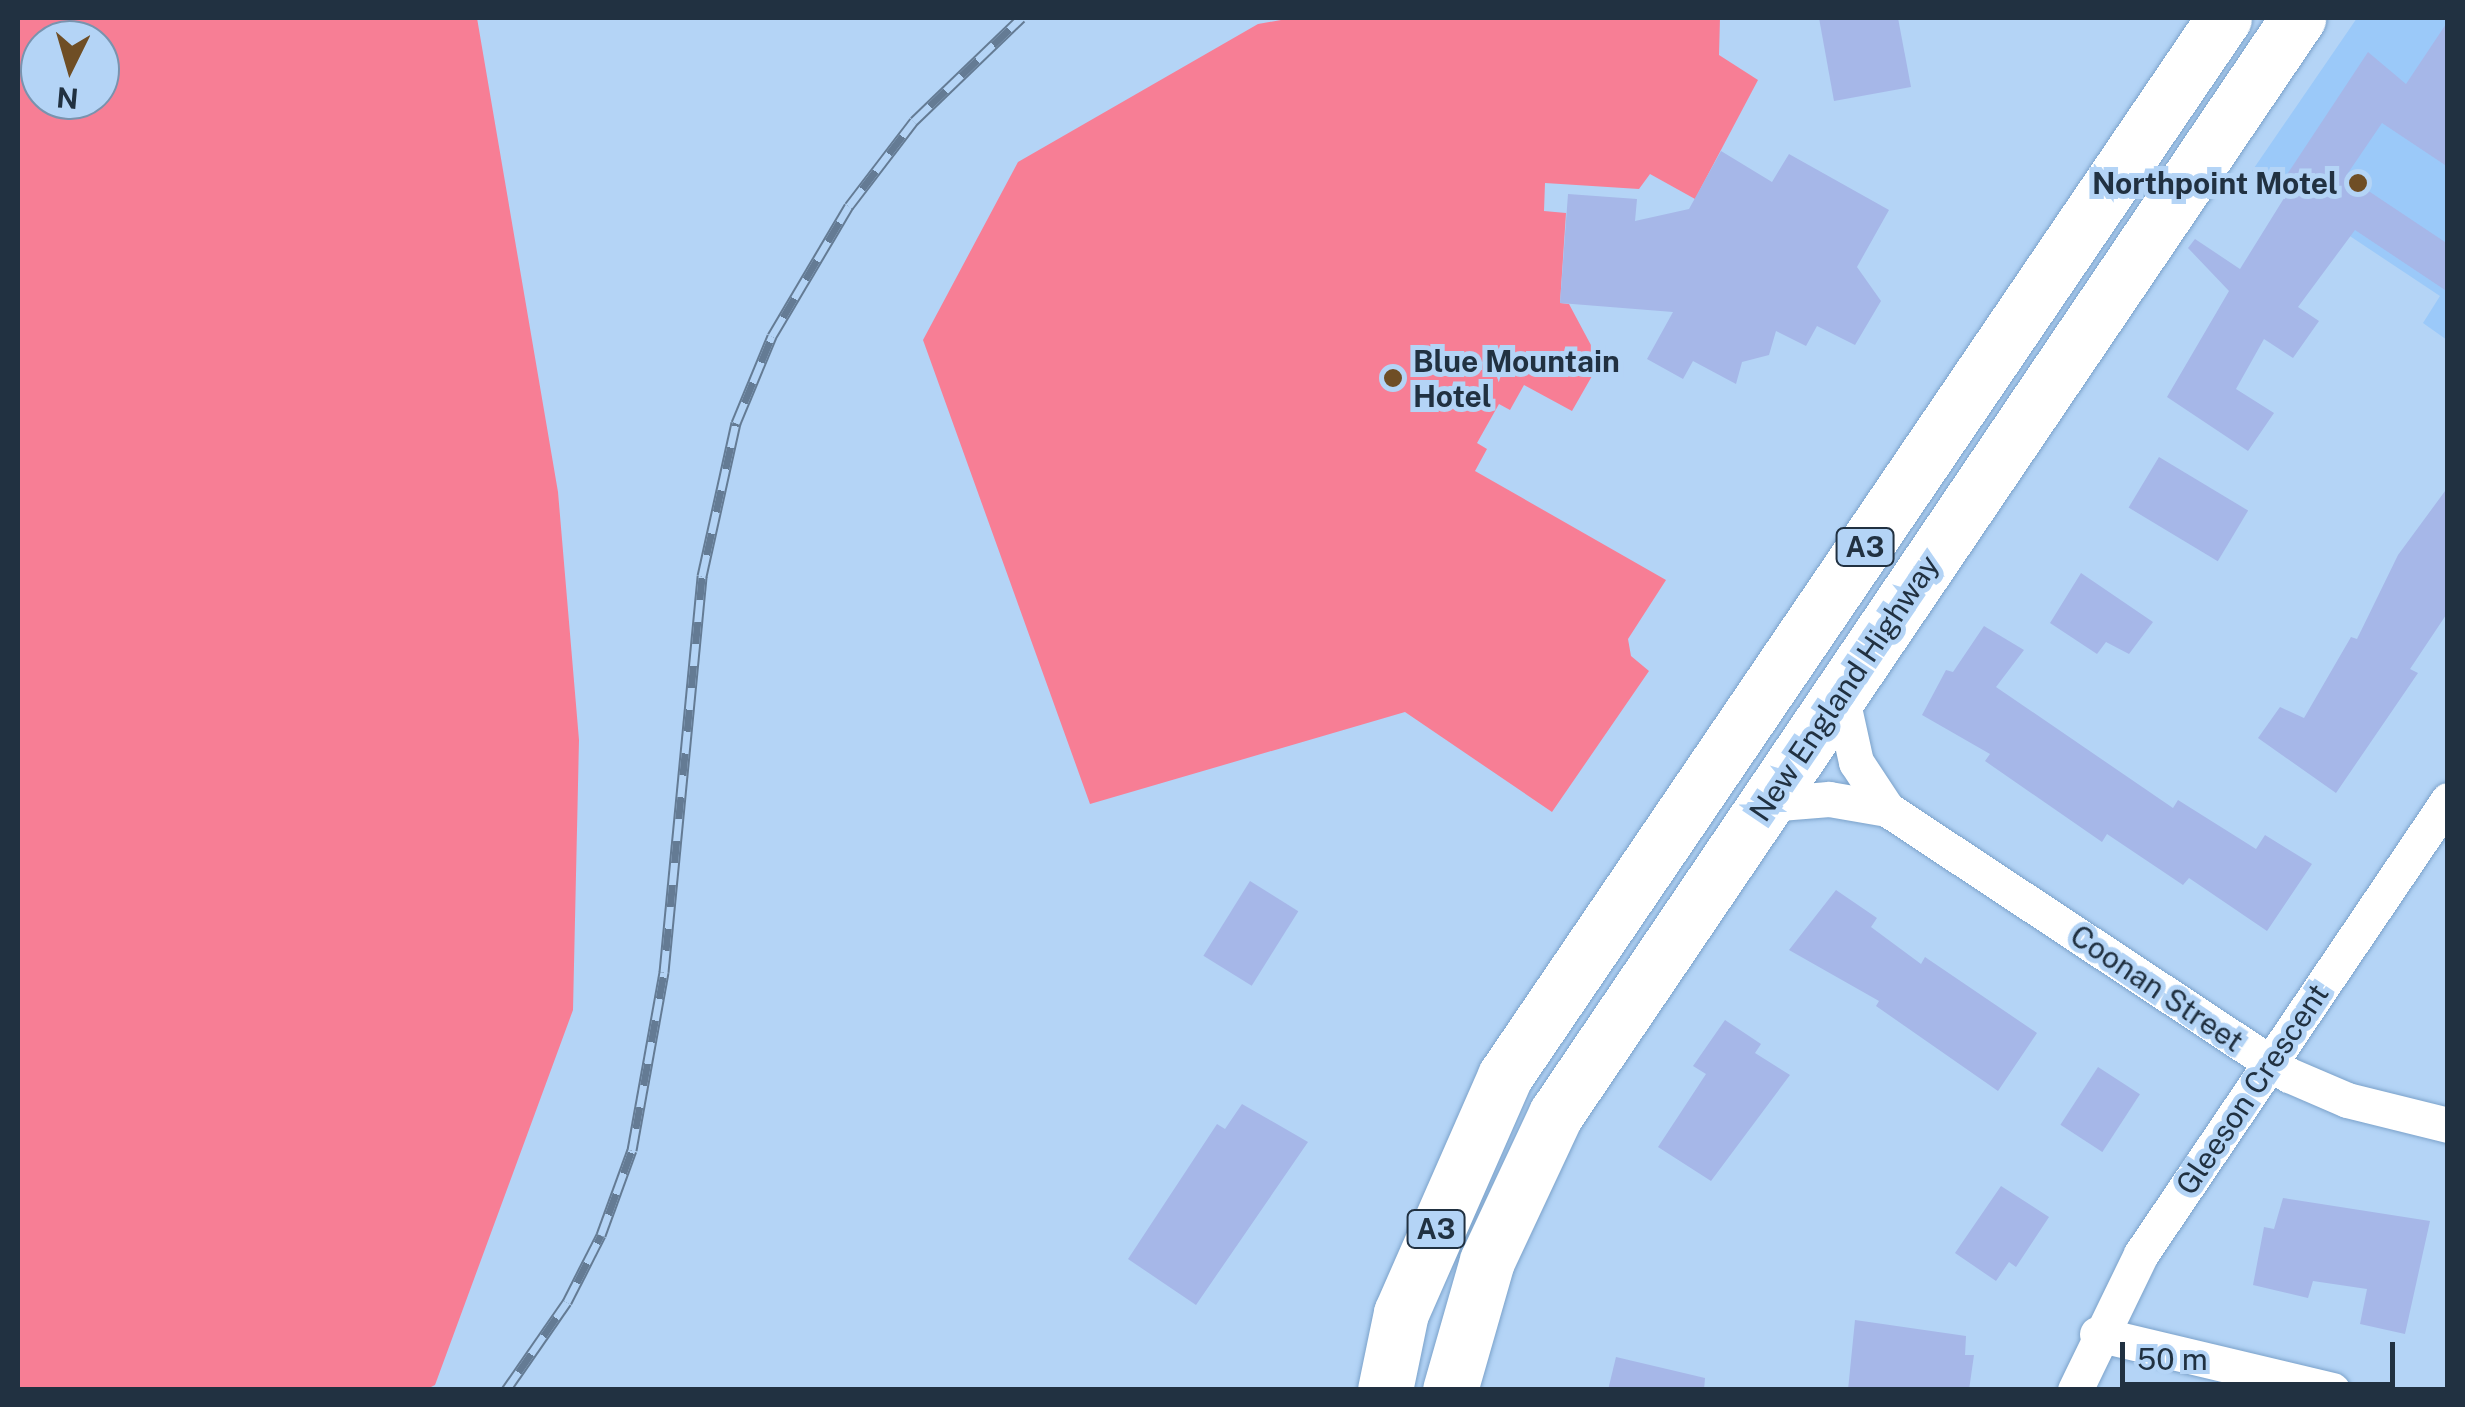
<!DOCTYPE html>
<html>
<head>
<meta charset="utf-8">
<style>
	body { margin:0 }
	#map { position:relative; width:2465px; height:1407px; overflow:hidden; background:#b4d4f6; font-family:"Public Sans",sans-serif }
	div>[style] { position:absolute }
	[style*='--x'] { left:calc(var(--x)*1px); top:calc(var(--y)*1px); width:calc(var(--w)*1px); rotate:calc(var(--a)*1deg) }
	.built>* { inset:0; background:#9bc9f9 }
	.green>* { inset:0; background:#f77e95 }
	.building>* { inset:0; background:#a6b7e8; transform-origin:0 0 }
	.roads { filter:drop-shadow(0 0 2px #7ba2ca) drop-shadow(0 0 2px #7ba2ca) }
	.minor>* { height:35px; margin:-17.5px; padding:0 17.5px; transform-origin:17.5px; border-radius:17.5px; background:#fff }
	.trunk>* { height:55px; margin:-27.5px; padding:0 27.5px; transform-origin:27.5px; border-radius:27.5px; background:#fff }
	.rail>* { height:11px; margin-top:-5.5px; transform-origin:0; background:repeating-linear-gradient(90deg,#b4d4f6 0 22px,#647b94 0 44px); box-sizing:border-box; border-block:2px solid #647b94 }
	.dots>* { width:28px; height:28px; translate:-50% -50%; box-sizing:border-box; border:5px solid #b4d4f6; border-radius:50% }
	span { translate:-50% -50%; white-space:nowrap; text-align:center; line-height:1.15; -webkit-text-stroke:10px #b4d4f6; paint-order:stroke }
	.shield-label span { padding:2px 8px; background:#b4d4f6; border:2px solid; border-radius:8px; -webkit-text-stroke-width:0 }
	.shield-label { font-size:28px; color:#213141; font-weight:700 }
	.poi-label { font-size:30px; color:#213141; font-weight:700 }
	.right { translate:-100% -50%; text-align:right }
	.left { translate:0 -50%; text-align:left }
	.street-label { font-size:30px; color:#213141 }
	.frame { position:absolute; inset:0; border:20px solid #213141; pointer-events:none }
	.north { position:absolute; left:20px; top:20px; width:100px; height:100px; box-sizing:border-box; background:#b4d4f6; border:2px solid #7993ae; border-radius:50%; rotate:185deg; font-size:28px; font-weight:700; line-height:40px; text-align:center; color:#213141 }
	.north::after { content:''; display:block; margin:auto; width:35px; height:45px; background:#6f4e25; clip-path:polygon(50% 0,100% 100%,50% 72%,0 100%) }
	.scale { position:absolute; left:2120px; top:1342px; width:275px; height:45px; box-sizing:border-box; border:5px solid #213141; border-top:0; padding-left:12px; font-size:30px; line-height:35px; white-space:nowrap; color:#213141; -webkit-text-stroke:8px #b4d4f6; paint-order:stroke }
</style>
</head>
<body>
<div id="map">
	<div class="built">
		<i style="clip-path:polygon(2357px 18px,2447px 18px,2447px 340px,2423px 323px,2440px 296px,2252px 171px)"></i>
	</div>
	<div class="green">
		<i style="clip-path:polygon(evenodd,18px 18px,477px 18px,558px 492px,579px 740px,573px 1010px,435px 1385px,427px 1389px,18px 1389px,18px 18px,40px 40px,100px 40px,100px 100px,40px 100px,40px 40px)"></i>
		<i style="clip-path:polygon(1292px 18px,1720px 18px,1719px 55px,1758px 80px,1695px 199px,1650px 174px,1639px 189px,1545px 183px,1544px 211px,1566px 213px,1560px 303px,1569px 304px,1600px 362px,1572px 411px,1524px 385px,1510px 410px,1499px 404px,1477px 443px,1487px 449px,1475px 471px,1666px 580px,1628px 639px,1631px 656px,1649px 671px,1552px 812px,1405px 712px,1090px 804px,923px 340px,1018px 162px,1258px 24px)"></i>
	</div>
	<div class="building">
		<i style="clip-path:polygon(1819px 18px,1898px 18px,1911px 87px,1834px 101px)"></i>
		<i style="clip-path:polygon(2448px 21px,2448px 167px,2382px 123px,2346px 176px,2448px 244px,2448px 292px,2355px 230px,2298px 307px,2319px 321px,2293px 358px,2264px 339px,2236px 389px,2274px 413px,2248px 451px,2167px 397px,2229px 291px,2188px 248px,2195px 239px,2240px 269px,2291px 187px,2282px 182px,2368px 52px,2406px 84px)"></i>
		<i style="clip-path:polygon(1721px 151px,1772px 182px,1789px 154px,1889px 210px,1857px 267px,1881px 301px,1855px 345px,1817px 326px,1806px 346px,1776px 331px,1769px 355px,1742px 362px,1736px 384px,1693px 361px,1683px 379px,1647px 359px,1673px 312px,1560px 303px,1568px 194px,1637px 199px,1635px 221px,1689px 209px)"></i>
		<i style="left:2159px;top:457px;width:104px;height:59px;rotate:31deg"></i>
		<i style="clip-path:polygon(2448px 487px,2448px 612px,2410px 669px,2418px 673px,2336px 793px,2258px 738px,2280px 707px,2304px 718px,2351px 637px,2357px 639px,2398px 555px)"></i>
		<i style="clip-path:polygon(2081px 573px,2153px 622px,2129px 654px,2106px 642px,2097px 654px,2050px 623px)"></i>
		<i style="clip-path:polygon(1984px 626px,2024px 650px,1996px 687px,2173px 808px,2178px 800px,2256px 849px,2265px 835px,2312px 864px,2267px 931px,2189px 878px,2183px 885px,2107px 834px,2102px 842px,1985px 761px,1990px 754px,1922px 715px,1946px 670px,1953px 672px)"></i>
		<i style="left:1250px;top:881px;width:57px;height:88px;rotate:32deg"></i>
		<i style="clip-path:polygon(1836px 890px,1877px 918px,1871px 927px,1921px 964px,1925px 957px,2037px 1033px,1998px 1091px,1876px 1006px,1879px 1001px,1789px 950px)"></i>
		<i style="clip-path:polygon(1725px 1020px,1761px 1044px,1755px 1053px,1790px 1075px,1711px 1181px,1658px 1147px,1706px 1074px,1693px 1066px)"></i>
		<i style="left:2098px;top:1067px;width:50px;height:69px;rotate:33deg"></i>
		<i style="clip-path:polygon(1242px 1104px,1308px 1142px,1196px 1305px,1128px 1259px,1217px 1124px,1225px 1129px)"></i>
		<i style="clip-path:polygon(2001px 1186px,2049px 1217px,2016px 1267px,2009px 1262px,1996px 1281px,1955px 1253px)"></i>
		<i style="clip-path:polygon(2283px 1198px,2430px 1221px,2405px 1334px,2360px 1324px,2367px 1289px,2313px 1281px,2308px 1298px,2253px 1285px,2264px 1227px,2274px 1229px)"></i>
		<i style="clip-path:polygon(1855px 1320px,1966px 1336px,1965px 1355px,1974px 1355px,1969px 1390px,1848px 1390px)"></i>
		<i style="clip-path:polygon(1616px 1357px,1705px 1378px,1704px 1390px,1608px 1390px)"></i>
	</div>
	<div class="roads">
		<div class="minor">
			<i style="--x:1841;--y:694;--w:70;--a:77.6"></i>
			<i style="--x:1856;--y:762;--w:56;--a:56.6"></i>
			<i style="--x:1887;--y:809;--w:482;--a:33.5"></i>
			<i style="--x:2289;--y:1075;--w:63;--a:23.3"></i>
			<i style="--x:2347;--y:1100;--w:104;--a:13.9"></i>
			<i style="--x:1767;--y:804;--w:62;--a:-4.6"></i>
			<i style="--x:1829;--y:799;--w:59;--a:9.8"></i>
			<i style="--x:2097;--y:1334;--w:242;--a:13.4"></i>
			<i style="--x:2075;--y:1390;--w:151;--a:-64.1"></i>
			<i style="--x:2141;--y:1254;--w:548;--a:-55.93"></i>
		</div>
		<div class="trunk">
			<i style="--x:1385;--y:1390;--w:79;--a:-78.3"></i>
			<i style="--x:1401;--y:1313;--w:259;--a:-66.3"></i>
			<i style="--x:1505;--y:1076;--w:1279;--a:-55.8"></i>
			<i style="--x:1450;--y:1390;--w:134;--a:-74"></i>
			<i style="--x:1487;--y:1261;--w:162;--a:-64.9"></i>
			<i style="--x:1556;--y:1114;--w:1324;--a:-55.9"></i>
		</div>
	</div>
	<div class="rail">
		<i style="--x:506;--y:1390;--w:107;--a:-55.3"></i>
		<i style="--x:567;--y:1302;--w:75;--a:-63.1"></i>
		<i style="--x:601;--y:1235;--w:90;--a:-70"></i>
		<i style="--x:632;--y:1150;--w:181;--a:-79.8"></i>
		<i style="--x:664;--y:972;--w:398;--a:-84.5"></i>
		<i style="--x:702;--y:576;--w:157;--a:-77.5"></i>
		<i style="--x:736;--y:423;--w:94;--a:-67.5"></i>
		<i style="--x:772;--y:336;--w:151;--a:-59.4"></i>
		<i style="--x:849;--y:206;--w:107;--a:-52.6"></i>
		<i style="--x:914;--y:121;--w:149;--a:-43.9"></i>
	</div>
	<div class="dots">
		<i style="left:2358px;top:183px;background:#6f4e25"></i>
		<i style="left:1393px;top:378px;background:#6f4e25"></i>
	</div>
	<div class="shield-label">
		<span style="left:1865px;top:547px">A3</span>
		<span style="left:1436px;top:1229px">A3</span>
	</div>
	<div class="poi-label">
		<span class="right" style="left:2338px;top:183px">Northpoint Motel</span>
		<span class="left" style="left:1413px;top:378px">Blue Mountain<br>Hotel</span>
	</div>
	<div class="street-label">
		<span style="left:1844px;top:688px;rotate:-56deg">New England Highway</span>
		<span style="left:2157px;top:988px;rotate:34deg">Coonan Street</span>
		<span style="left:2252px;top:1089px;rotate:-56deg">Gleeson Crescent</span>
	</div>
	<div class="frame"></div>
	<div class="north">N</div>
	<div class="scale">50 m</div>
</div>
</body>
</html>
